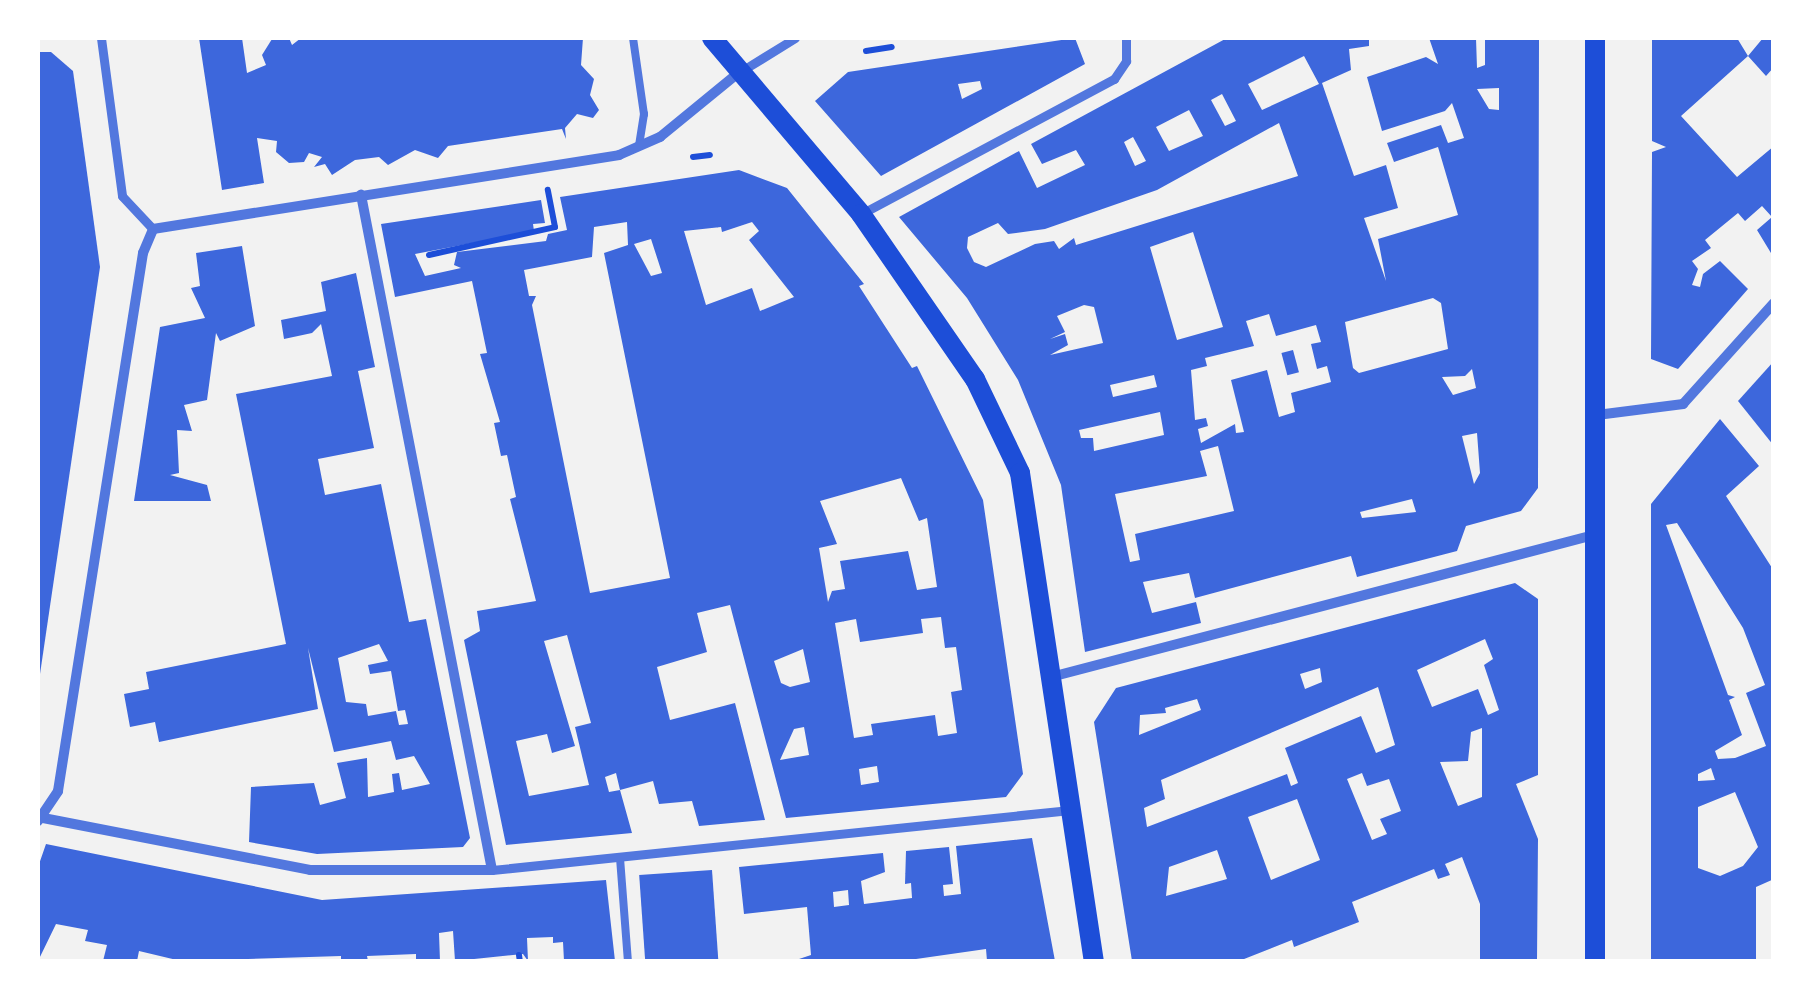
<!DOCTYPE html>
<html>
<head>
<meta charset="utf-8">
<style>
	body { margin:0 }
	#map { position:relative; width:1811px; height:999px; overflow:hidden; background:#f2f2f2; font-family:Lato,sans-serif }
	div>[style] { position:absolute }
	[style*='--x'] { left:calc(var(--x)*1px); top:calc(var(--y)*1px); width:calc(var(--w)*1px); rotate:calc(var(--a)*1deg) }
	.building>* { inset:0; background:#3d67dc; transform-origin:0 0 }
	.path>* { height:6px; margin:-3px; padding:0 3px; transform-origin:3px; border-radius:3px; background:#1d4ed8 }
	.service>* { height:8px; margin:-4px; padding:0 4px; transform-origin:4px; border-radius:4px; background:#5277de }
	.pedestrian>* { height:9px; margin:-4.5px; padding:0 4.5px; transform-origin:4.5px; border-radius:4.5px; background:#5277de }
	.minor>* { height:10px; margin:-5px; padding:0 5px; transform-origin:5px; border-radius:5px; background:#5277de }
	.secondary>* { height:20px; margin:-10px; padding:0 10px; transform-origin:10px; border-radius:10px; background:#1d4ed8 }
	span { translate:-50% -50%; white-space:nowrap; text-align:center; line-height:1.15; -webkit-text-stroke:10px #fff; paint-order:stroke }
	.frame { position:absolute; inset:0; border:40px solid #fff; pointer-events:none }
</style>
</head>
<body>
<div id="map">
	<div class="building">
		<i style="clip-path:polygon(199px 38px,242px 38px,247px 73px,266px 65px,262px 55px,272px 39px,289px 38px,292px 45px,301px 38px,583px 38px,581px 65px,594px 79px,590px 95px,599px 110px,593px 118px,577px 114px,565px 128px,566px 139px,562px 129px,448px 146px,438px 158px,415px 150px,388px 165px,379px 157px,355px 160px,332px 175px,325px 164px,314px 167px,322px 157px,309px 153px,304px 162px,289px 163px,276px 152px,277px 141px,257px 138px,264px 183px,222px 190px)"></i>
		<i style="clip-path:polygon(evenodd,1075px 38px,1085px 64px,881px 176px,815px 101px,848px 72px,1075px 38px,980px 81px,982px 89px,962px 99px,958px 84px,980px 81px)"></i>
		<i style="clip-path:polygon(evenodd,1227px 38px,1369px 38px,1369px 46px,1349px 49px,1351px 70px,1322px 83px,1354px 176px,1386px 165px,1398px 208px,1364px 218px,1386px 281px,1378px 239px,1458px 215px,1438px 147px,1394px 162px,1387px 143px,1441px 125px,1448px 143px,1464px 138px,1452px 103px,1445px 111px,1382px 131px,1367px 77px,1426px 57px,1438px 64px,1429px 38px,1476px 38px,1477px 68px,1485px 65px,1485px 38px,1539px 38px,1538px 488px,1521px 511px,1466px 526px,1457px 551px,1357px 577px,1351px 556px,1195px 598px,1189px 573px,1143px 582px,1152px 613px,1196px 602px,1201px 623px,1085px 652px,1061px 485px,1018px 380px,967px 298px,899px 217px,1019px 151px,1037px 188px,1085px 165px,1076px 150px,1042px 164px,1031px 144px,1227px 38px,1304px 56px,1319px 84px,1262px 110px,1248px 84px,1304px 56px,1227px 38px,1499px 88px,1499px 110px,1489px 109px,1477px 89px,1499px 88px,1227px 38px,1222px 94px,1236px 121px,1225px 126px,1211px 100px,1222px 94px,1227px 38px,1189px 110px,1203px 136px,1169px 151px,1156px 127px,1189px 110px,1227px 38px,1279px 123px,1298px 176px,1076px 245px,1074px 238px,1059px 249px,1054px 241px,1035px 244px,986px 267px,974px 262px,967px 248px,968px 237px,998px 223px,1008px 234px,1045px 229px,1157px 190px,1279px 123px,1227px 38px,1133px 137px,1146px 161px,1135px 166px,1124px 142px,1133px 137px,1227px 38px,1193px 232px,1223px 327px,1177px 340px,1150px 247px,1193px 232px,1227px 38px,1433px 298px,1441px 303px,1448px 349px,1359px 373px,1353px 368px,1345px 322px,1433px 298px,1227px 38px,1084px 305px,1094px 307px,1103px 343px,1050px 355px,1068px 345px,1065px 334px,1050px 339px,1065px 332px,1057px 316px,1084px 305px,1227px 38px,1269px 314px,1276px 336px,1316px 325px,1321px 342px,1311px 344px,1317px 369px,1327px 366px,1331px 382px,1291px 393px,1295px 412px,1279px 417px,1267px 370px,1231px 380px,1244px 432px,1236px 433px,1235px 424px,1201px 443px,1198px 429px,1208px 426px,1206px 418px,1195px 420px,1191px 370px,1207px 366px,1205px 358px,1254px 346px,1246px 321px,1269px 314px,1227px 38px,1472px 369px,1476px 388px,1453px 395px,1442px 377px,1465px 376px,1472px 369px,1227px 38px,1154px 375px,1157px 387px,1113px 397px,1110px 385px,1154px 375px,1227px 38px,1160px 412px,1164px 435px,1094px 451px,1093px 438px,1081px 438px,1079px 430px,1160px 412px,1227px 38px,1477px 433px,1480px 473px,1474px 484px,1462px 436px,1477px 433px,1227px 38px,1218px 446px,1234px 511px,1135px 534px,1140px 560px,1130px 562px,1115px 494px,1207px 476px,1200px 451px,1218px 446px,1227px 38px,1412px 499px,1416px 512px,1362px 518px,1360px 512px,1412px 499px)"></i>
		<i style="clip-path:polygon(1652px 38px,1737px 38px,1748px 56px,1763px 38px,1774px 38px,1774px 67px,1766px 76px,1748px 56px,1681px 116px,1737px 177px,1774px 146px,1774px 258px,1757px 230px,1772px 217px,1762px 206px,1745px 221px,1738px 213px,1705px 240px,1711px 248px,1692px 261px,1698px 269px,1692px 285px,1700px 287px,1703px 274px,1720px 261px,1748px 289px,1678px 369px,1651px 359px,1652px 152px,1666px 147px,1652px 141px)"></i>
		<i style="clip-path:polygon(38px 52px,51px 52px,73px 71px,100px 267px,40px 674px)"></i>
		<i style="clip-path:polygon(evenodd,739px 170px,787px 188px,864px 284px,859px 286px,912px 368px,917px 366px,983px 500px,1023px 774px,1006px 797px,786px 818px,730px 605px,697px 613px,707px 652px,657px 667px,670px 720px,735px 703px,765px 820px,699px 826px,692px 801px,659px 804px,653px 781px,620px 790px,616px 773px,605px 777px,609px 792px,620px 790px,632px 833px,506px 845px,464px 640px,480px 631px,477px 611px,536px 601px,510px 499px,516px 497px,507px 455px,501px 456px,494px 423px,500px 422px,480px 354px,487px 353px,472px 281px,395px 297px,381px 224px,541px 200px,545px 223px,533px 224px,534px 231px,415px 254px,425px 276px,461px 268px,454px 265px,457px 252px,546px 241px,548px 234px,567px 230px,560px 197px,739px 170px,627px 222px,628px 245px,604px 253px,670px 578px,590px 593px,532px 305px,536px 296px,529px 296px,524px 270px,592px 257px,594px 227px,627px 222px,739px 170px,752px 222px,759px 231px,749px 240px,794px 297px,760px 311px,752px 288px,706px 305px,684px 231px,721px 227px,722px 232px,752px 222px,739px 170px,651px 239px,662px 273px,651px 276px,634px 244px,651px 239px,739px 170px,901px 478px,919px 521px,927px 518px,937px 587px,917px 590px,908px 551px,840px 561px,845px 589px,832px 591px,828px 602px,819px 548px,837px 544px,820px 501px,901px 478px,739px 170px,941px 617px,945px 648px,956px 647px,962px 690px,951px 692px,957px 733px,938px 736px,935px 715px,871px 724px,873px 735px,854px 738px,835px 623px,856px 619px,860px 642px,923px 633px,921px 619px,941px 617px,739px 170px,567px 635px,591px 723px,575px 727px,589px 785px,529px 796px,516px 741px,547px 734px,552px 753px,575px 746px,544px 641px,567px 635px,739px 170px,803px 649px,810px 682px,790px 687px,781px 683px,774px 661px,803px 649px,739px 170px,804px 727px,809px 755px,780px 760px,794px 729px,804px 727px,739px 170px,877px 766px,879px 782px,861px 785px,859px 769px,877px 766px)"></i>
		<i style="clip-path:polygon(242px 246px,255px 326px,220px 341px,216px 333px,207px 400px,184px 405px,192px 431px,177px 430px,179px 473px,170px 475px,207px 485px,211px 501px,134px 501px,160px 327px,205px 318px,191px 288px,200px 286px,196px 253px)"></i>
		<i style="clip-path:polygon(evenodd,356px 273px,375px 367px,358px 371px,374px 448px,318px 459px,325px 495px,381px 484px,409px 622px,426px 619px,470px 838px,463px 847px,317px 854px,249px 842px,251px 787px,314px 783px,320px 805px,346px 798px,337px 763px,367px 758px,368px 797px,394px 792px,392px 774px,399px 773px,402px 790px,430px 784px,414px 756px,396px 760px,391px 741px,334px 752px,308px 648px,318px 709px,159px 742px,155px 722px,130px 727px,124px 694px,149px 689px,146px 672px,286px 644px,236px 394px,332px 376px,321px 324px,312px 333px,284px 339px,281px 320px,326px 311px,321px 282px,356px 273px,379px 644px,388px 661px,368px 665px,370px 674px,391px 671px,398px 711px,405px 710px,408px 724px,399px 725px,396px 711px,368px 716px,366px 704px,346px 702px,338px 658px,379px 644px)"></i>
		<i style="left:1293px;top:350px;width:23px;height:12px;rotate:75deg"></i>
		<i style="clip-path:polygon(1774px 361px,1774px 446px,1738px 401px)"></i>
		<i style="clip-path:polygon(evenodd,1720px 419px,1759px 466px,1726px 496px,1774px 571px,1774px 879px,1756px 887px,1756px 961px,1651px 961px,1651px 504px,1720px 419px,1677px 523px,1743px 628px,1765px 685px,1746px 693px,1766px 746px,1735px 758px,1718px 759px,1715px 751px,1742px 735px,1729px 700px,1735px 697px,1728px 695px,1666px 525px,1677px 523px,1720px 419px,1711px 768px,1715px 780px,1698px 781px,1698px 774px,1711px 768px,1720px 419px,1735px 792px,1758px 847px,1743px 866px,1720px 876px,1698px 868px,1698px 807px,1735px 792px)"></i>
		<i style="clip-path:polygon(evenodd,1515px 583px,1538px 599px,1538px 775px,1516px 784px,1538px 839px,1537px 961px,1480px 961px,1480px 904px,1462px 857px,1445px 864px,1450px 875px,1438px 879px,1434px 869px,1352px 902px,1359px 922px,1294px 947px,1292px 940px,1239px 961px,1132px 961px,1094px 722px,1116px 688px,1515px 583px,1485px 639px,1493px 659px,1484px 665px,1499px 710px,1488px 715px,1478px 689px,1432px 707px,1417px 670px,1485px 639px,1515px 583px,1320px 668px,1322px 682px,1305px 689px,1300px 674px,1320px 668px,1515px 583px,1378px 687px,1395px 745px,1376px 753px,1361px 716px,1285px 748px,1298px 783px,1291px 786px,1287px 774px,1147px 827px,1144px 808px,1165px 799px,1161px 780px,1378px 687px,1515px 583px,1197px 699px,1201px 710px,1139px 735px,1140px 715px,1166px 713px,1165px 708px,1197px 699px,1515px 583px,1482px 728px,1482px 797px,1458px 806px,1440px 762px,1468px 761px,1471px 732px,1482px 728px,1515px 583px,1362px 773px,1367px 786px,1389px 779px,1401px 811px,1380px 819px,1387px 834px,1372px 840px,1347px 779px,1362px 773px,1515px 583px,1297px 799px,1320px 860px,1271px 880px,1248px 817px,1297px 799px,1515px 583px,1217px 850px,1227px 879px,1166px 896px,1169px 867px,1217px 850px)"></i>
		<i style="clip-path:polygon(evenodd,1032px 838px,1055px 961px,987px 961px,986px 949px,902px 961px,793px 961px,811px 955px,807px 907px,744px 914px,739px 867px,883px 853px,885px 872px,861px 881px,864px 904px,912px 898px,911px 883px,905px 884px,906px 851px,949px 847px,953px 884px,943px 885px,944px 896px,961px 894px,956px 846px,1032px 838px,848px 890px,849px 905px,834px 907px,833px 892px,848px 890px)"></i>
		<i style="clip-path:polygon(46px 844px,322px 900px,606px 880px,615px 961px,564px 961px,563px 942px,553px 943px,553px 937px,527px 938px,528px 961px,523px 954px,455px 961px,453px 931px,439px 933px,440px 961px,416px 961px,416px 954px,367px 956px,368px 961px,341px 961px,341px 956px,181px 961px,139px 951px,137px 961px,103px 961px,107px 945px,85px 941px,88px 930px,56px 924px,38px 961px,38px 867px)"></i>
		<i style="left:712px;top:870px;width:91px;height:73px;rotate:86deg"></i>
	</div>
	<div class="path">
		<i style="--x:866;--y:51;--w:26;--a:-9"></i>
		<i style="--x:693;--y:157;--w:17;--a:-7"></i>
		<i style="--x:429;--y:255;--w:129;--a:-12.5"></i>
		<i style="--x:555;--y:227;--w:38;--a:-101"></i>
		<i style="--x:519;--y:955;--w:7;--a:82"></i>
	</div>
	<div class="service">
		<i style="--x:633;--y:38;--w:77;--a:81.8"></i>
		<i style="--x:644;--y:114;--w:32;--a:99"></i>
		<i style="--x:620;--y:858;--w:104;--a:85.6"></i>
	</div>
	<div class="pedestrian">
		<i style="--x:101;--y:38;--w:159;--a:82.4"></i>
		<i style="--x:122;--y:196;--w:45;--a:46.8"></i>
		<i style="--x:743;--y:70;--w:61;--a:-31.6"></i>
		<i style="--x:861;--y:214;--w:287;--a:-28.1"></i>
		<i style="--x:1114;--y:79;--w:22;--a:-56"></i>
		<i style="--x:1126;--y:61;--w:23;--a:-90"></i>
		<i style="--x:492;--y:870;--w:581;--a:-5.93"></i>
	</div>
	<div class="minor">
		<i style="--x:1597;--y:415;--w:87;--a:-7.3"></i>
		<i style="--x:1683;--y:404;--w:136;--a:-48"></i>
		<i style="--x:1051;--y:677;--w:561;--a:-14.66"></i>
		<i style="--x:38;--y:817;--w:277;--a:11"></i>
		<i style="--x:310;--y:870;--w:182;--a:0"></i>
		<i style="--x:492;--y:870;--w:688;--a:-100.98"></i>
		<i style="--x:38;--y:821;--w:36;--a:-56"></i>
		<i style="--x:58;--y:791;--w:545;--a:-81.02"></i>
		<i style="--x:143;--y:253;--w:26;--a:-67"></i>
		<i style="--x:153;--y:229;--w:472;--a:-9"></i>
		<i style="--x:619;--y:155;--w:45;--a:-23.7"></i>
		<i style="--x:660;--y:137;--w:106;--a:-39.3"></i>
	</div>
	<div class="secondary">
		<i style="--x:712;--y:38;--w:231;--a:49.7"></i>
		<i style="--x:861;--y:214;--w:201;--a:55.4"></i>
		<i style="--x:975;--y:379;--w:104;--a:64.4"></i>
		<i style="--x:1020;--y:473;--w:495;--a:81.4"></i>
		<i style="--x:1595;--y:962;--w:924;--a:-90"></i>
	</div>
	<div class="frame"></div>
</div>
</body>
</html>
